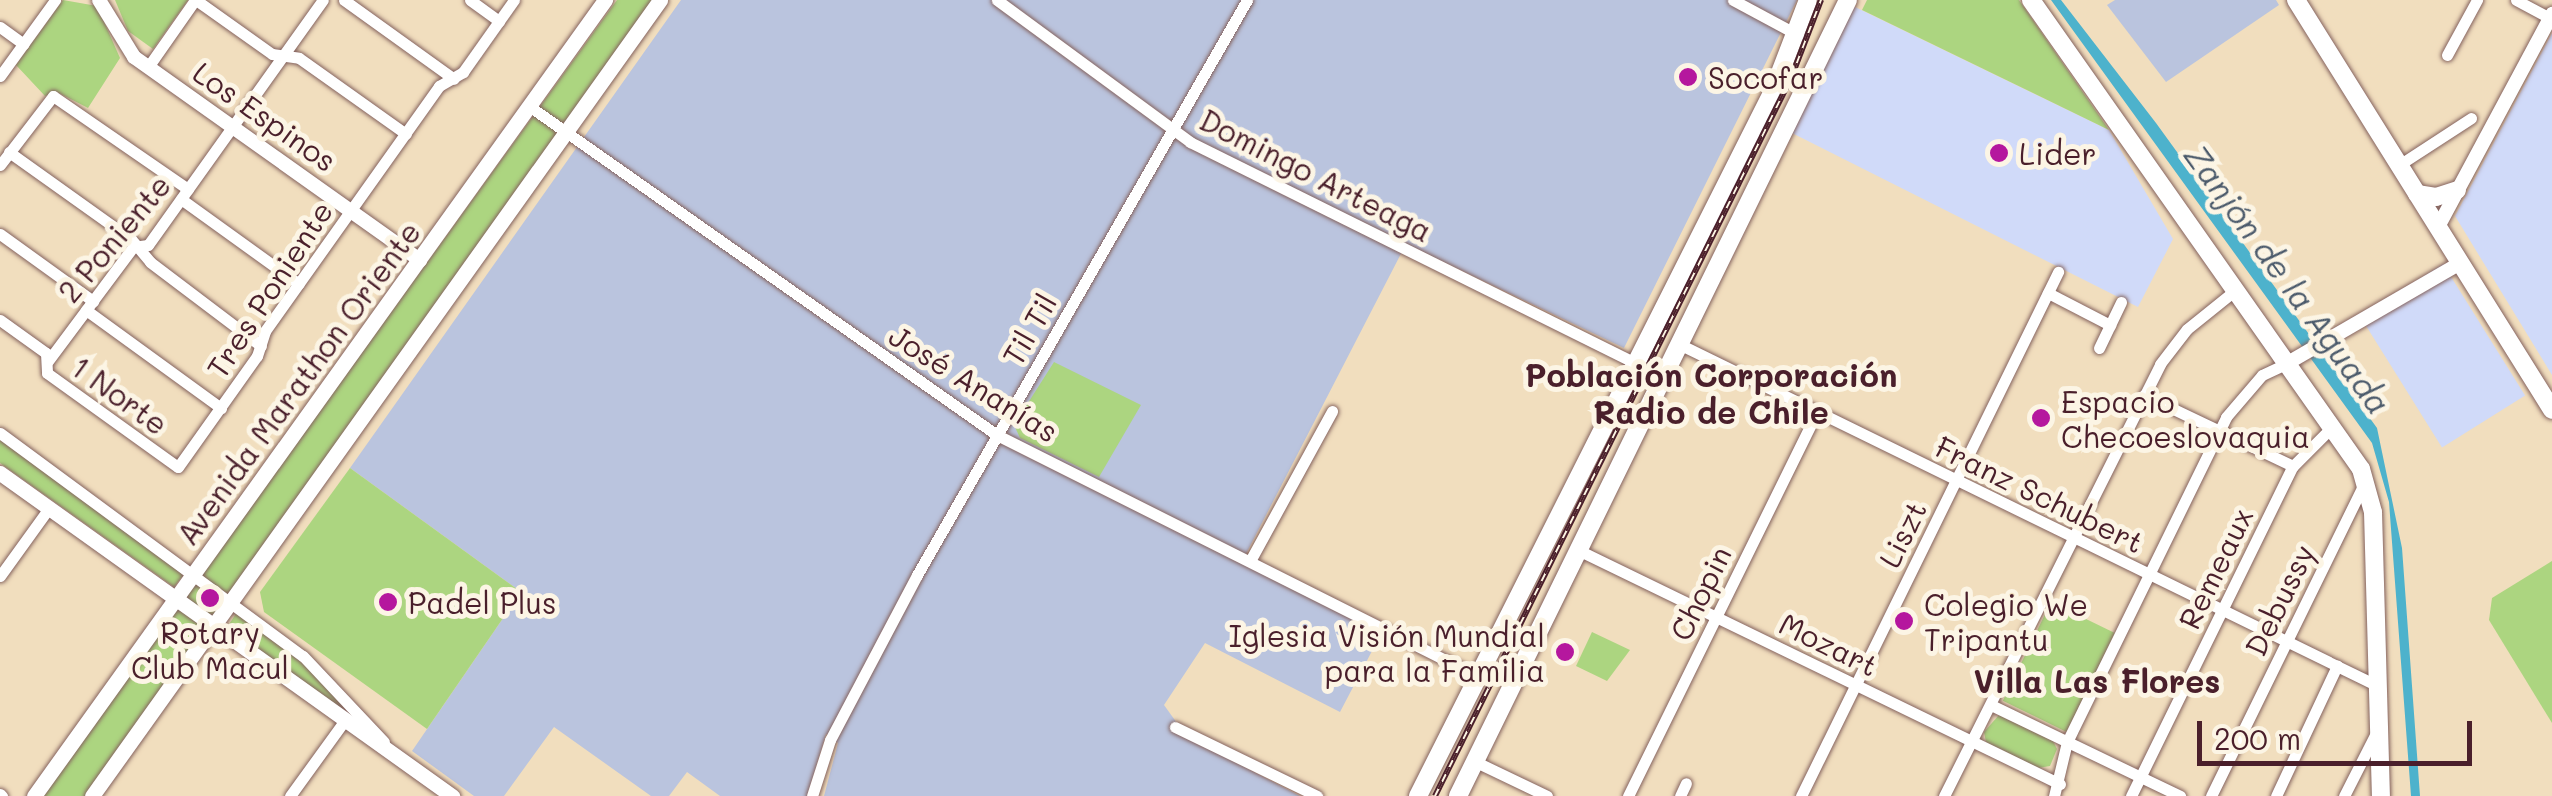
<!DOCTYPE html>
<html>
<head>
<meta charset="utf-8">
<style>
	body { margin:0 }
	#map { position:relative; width:2552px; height:796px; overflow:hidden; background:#f1debe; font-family:Mali,sans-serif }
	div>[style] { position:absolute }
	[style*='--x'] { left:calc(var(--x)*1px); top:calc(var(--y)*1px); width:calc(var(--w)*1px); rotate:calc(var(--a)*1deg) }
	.built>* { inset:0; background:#d0daf9; transform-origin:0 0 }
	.industrial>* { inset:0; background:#bac4de }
	.green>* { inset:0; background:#acd580; transform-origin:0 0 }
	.water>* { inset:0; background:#4db2cc }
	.roads { filter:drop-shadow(0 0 2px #84625e) drop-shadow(0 0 2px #84625e) }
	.minor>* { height:11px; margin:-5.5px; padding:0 5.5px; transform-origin:5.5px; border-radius:5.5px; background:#fff }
	.tertiary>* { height:14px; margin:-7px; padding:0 7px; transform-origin:7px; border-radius:7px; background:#fff }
	.secondary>* { height:15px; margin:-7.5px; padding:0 7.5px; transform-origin:7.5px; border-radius:7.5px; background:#fff }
	.primary>* { height:18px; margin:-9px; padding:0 9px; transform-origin:9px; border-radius:9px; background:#fff }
	.rail>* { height:6px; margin-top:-3px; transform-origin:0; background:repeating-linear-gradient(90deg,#fcf5e5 0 8px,#4a1f2b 0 16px); box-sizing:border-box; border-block:2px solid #4a1f2b }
	.dots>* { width:28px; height:28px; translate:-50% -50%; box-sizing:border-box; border:5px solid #fcf5e5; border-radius:50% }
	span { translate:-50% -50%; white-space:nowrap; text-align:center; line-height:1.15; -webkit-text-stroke:10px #fcf5e5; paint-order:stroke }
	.poi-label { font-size:30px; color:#4a1f2b }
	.left { translate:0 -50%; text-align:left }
	.right { translate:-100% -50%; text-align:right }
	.street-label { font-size:30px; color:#4a1f2b }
	.water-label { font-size:32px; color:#4b5a6b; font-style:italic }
	.neighbourhood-label { font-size:32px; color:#4a1f2b; font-weight:700 }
	.scale { position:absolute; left:2197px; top:721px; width:275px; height:45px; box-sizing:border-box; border:5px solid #4a1f2b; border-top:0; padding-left:12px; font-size:30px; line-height:35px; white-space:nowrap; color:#4a1f2b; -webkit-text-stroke:8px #fcf5e5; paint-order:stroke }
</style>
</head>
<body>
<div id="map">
	<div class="built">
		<i style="clip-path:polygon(1853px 6px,2109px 130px,2173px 239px,2138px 307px,1790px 132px)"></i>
		<i style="clip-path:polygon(2552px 33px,2552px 375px,2455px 216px)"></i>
		<i style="left:2443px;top:264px;width:155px;height:98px;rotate:58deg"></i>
	</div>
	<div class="industrial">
		<i style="clip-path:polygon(681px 0,1797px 0,1624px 348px,1406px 244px,1246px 554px,1383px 630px,1340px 712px,1205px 643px,1164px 705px,1187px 737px,1300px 796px,824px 796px,838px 743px,826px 734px,807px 796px,720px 796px,687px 772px,669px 796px,651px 796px,554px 727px,504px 796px,474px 796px,412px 751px,521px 592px,350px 468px)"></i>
		<i style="clip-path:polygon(2115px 0,2276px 0,2279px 5px,2166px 82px,2107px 5px)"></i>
	</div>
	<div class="green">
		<i style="clip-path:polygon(63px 0,97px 6px,120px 58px,88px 108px,57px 92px,45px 96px,16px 65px)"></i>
		<i style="clip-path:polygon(115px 0,188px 0,153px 49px,128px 31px)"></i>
		<i style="clip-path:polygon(617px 0,656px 0,89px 796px,41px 796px)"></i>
		<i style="clip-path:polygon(1867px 0,2019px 0,2109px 130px,1862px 10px)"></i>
		<i style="clip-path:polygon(1054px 362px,1141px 405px,1099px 477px,1020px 438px,1014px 425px)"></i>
		<i style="clip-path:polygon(0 440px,184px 574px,174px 587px,0 463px)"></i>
		<i style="clip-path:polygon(350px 468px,521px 592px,427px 729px,264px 612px,260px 592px)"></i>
		<i style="clip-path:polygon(2552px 561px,2552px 723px,2489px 620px,2492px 598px)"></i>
		<i style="left:2051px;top:602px;width:71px;height:110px;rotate:26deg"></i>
		<i style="clip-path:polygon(237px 612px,307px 667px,352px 711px,348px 716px,226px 629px)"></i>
		<i style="clip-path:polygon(1592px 632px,1630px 650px,1607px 681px,1576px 666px)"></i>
		<i style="clip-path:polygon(1999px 715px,2053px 741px,2057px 749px,2050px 766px,2038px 768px,1986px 742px,1984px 732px)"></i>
	</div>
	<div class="water">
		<i style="clip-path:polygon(2051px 0,2061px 0,2156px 123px,2377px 428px,2402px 548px,2420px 796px,2411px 796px,2389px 502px,2372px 443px)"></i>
	</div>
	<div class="roads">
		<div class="minor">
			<i style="--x:196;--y:0;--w:93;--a:35.4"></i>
			<i style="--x:272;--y:54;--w:27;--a:8"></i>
			<i style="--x:299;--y:58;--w:131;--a:35.4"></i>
			<i style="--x:344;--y:0;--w:135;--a:35.7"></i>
			<i style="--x:470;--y:0;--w:36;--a:36"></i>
			<i style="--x:997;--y:0;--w:240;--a:36.3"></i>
			<i style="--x:1190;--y:142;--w:495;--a:26.4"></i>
			<i style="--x:1733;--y:0;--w:74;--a:28.3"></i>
			<i style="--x:2516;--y:0;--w:38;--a:28"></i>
			<i style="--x:0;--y:27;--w:29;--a:36"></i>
			<i style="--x:2447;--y:55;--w:63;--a:-61.4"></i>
			<i style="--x:148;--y:67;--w:82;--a:-55"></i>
			<i style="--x:0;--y:76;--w:94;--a:-54.1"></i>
			<i style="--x:529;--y:106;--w:572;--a:35.11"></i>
			<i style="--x:997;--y:435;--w:537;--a:26.66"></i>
			<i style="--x:9;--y:152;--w:150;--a:35.5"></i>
			<i style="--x:131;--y:239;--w:30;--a:50"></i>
			<i style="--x:150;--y:262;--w:139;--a:37.1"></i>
			<i style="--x:0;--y:165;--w:87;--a:-52.5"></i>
			<i style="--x:53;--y:96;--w:164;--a:34.6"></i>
			<i style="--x:2399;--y:165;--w:86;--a:-33.1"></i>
			<i style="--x:181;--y:199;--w:145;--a:35.8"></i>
			<i style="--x:0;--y:234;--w:115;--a:35.8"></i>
			<i style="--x:2048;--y:293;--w:70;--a:27.3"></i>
			<i style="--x:86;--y:310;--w:167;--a:36"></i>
			<i style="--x:0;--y:320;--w:57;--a:35.7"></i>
			<i style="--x:46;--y:353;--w:20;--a:87"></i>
			<i style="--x:47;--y:373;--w:161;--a:35.7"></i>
			<i style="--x:178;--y:467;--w:136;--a:-54.6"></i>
			<i style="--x:257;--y:356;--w:26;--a:-72"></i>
			<i style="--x:265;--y:331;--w:301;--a:-54.6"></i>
			<i style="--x:439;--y:86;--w:28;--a:-30"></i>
			<i style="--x:463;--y:72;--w:88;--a:-54.7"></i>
			<i style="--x:1681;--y:345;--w:776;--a:26.07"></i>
			<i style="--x:2099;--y:348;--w:51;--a:-64.4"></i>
			<i style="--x:48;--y:361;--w:142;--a:-53.3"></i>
			<i style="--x:133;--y:247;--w:15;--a:-8"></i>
			<i style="--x:148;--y:245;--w:301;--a:-54.5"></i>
			<i style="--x:2144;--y:395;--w:165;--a:25.5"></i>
			<i style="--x:0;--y:433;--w:376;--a:36.4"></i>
			<i style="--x:303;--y:656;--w:118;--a:46.7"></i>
			<i style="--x:1576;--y:549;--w:538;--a:25.9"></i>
			<i style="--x:1250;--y:561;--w:171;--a:-61.3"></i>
			<i style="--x:0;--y:576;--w:84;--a:-54.2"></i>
			<i style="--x:1991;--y:705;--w:210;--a:25.7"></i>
			<i style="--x:1175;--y:727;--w:158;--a:25.9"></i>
			<i style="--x:1474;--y:761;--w:81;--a:25.6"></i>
			<i style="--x:0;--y:794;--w:3;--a:45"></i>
			<i style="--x:290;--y:796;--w:94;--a:-54.1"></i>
			<i style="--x:812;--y:796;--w:59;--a:-72.2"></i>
			<i style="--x:830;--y:740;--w:187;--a:-62.2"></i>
			<i style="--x:917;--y:575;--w:663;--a:-60.15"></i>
			<i style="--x:1628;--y:796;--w:428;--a:-63.8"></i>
			<i style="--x:1680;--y:796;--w:14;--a:-65"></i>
			<i style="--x:1801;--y:796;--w:584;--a:-63.87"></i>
			<i style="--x:1944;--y:796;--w:483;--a:-63.4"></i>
			<i style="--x:2160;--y:364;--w:44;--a:-52.4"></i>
			<i style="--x:2187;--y:329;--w:59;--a:-38.8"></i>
			<i style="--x:2054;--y:796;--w:56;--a:-76.5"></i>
			<i style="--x:2067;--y:742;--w:362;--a:-63.9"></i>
			<i style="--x:2226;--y:417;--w:55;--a:-49.4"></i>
			<i style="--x:2262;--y:375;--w:26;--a:-25"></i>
			<i style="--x:2131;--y:796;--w:368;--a:-63.9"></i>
			<i style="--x:2293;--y:466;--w:55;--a:-45"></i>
			<i style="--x:2211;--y:796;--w:347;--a:-63.9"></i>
			<i style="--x:2276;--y:796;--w:144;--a:-64.9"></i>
			<i style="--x:2344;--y:796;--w:71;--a:-63.1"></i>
		</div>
		<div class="tertiary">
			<i style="--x:99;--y:0;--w:67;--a:58.4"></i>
			<i style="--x:134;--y:57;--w:351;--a:35.4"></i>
			<i style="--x:2438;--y:227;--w:242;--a:-61.8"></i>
			<i style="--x:2286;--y:364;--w:201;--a:-30.1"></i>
		</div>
		<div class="secondary">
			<i style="--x:0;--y:473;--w:556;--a:35.55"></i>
			<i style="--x:34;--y:796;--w:980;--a:-54.35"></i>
			<i style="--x:92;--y:796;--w:978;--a:-54.49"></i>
		</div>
		<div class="primary">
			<i style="--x:2031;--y:0;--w:573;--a:54.87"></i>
			<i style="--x:2361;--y:469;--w:45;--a:74.4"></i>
			<i style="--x:2373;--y:512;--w:284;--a:88.4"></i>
			<i style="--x:2296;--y:0;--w:483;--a:58"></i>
			<i style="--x:2417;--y:194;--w:19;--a:9"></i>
			<i style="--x:2436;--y:197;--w:22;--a:-18"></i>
			<i style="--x:1418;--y:796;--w:789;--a:-63.27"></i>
			<i style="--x:1773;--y:91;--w:97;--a:-69"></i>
			<i style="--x:1458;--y:796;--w:886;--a:-63.9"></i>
		</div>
	</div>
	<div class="rail">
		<i style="--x:1435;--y:796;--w:801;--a:-63.63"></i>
		<i style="--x:1791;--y:78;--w:84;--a:-69"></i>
	</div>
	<div class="dots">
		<i style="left:1688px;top:77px;background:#b5179e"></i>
		<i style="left:1999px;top:153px;background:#b5179e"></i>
		<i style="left:2041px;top:418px;background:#b5179e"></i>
		<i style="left:210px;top:598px;background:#b5179e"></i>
		<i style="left:388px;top:602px;background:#b5179e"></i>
		<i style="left:1904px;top:621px;background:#b5179e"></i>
		<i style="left:1565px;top:652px;background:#b5179e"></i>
	</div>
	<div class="poi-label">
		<span class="left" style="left:1708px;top:77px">Socofar</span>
		<span class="left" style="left:2019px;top:153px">Lider</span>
		<span class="left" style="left:2061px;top:418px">Espacio<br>Checoeslovaquia</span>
		<span class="left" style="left:408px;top:602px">Padel Plus</span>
		<span class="left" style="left:1924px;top:621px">Colegio We<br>Tripantu</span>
		<span style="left:210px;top:649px">Rotary<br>Club Macul</span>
		<span class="right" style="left:1545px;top:652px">Iglesia Visión Mundial<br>para la Familia</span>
	</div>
	<div class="street-label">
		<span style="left:265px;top:116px;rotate:35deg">Los Espinos</span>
		<span style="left:1316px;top:175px;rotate:27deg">Domingo Arteaga</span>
		<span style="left:114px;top:238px;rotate:-50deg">2 Poniente</span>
		<span style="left:269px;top:289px;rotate:-57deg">Tres Poniente</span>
		<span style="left:1029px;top:329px;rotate:-60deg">Til Til</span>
		<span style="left:298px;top:383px;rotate:-54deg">Avenida Marathon Oriente</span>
		<span style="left:974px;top:383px;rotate:32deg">José Ananías</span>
		<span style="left:120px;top:395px;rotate:36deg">1 Norte</span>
		<span style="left:2040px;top:494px;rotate:26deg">Franz Schubert</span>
		<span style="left:1902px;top:534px;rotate:-64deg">Liszt</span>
		<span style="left:2215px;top:568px;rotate:-64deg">Remeaux</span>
		<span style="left:1700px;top:593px;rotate:-64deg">Chopin</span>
		<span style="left:2279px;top:600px;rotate:-64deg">Debussy</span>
		<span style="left:1829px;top:644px;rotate:26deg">Mozart</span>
	</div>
	<div class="water-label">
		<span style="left:2288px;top:279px;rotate:54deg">Zanjón de la Aguada</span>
	</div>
	<div class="neighbourhood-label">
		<span style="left:1711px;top:393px">Población Corporación<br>Radio de Chile</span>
		<span style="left:2097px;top:680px">Villa Las Flores</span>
	</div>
	<div class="scale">200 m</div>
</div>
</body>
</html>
